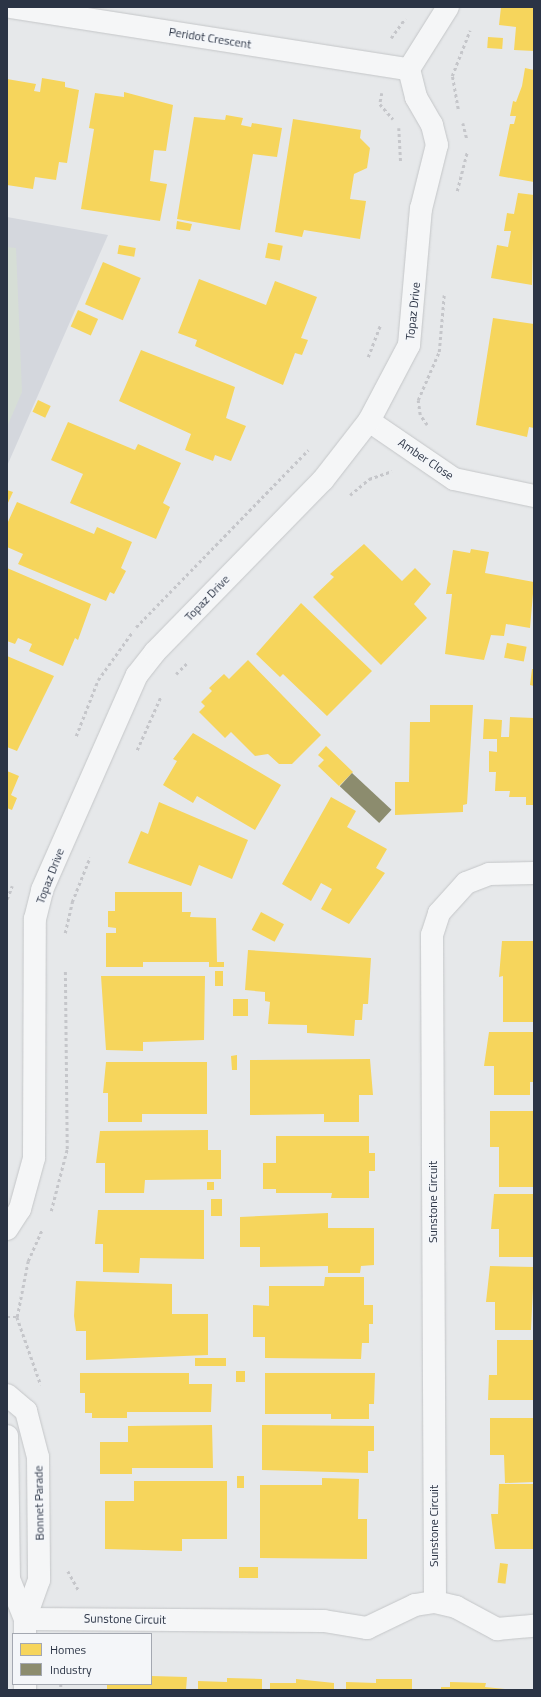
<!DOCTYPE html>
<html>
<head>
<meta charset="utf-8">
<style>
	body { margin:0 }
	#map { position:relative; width:541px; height:1697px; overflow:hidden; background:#e6e8ea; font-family:"Titillium Web",sans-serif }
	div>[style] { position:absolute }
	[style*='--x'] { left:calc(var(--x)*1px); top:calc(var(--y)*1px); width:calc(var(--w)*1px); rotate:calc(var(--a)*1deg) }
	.built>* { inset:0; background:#d4d7dd }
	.green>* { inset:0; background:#d6ded6 }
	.homes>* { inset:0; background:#f6d55c; transform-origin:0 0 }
	.industry>* { inset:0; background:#8c8c6e; transform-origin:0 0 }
	.path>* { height:2.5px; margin-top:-1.25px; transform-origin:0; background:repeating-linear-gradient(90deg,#c5c6ca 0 3px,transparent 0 6px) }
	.roads { filter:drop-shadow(0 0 1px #c4c6c8) drop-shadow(0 0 1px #c4c6c8) }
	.street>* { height:22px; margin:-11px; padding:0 11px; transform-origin:11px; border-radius:11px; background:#f5f6f7 }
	span { translate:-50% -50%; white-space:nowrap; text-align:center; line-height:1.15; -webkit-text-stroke:4px #f4f6f9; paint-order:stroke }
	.street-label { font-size:12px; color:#2b3445 }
	.frame { position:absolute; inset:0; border:8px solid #2b3445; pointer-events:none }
	.legend { position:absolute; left:12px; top:1633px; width:140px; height:52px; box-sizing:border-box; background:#f4f6f9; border:1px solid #a4a8b1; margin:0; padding:5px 7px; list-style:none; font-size:12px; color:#2b3445 }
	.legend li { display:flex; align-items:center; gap:8px; height:20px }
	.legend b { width:20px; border:1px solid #a4a8b1 }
</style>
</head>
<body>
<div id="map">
	<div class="built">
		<i style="clip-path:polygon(7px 217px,108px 235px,7px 466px)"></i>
	</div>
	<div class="green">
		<i style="clip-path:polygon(7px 247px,16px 248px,22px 392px,7px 427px)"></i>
	</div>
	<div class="homes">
		<i style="clip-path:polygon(501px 7px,534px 7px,534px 51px,514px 50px,516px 27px,499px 25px)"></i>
		<i style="left:488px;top:37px;width:15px;height:11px;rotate:4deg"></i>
		<i style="clip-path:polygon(525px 68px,534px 70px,534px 182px,499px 176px,510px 124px,514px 124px,516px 116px,510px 116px,513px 101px,516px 102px,522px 86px)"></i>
		<i style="clip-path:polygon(42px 78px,65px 82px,65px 87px,79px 90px,67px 163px,59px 162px,56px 180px,35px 177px,33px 189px,7px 185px,7px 79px,36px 84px,34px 91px,40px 92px)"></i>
		<i style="clip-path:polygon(124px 92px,173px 105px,166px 151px,154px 150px,150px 181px,167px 184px,160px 221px,81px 209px,94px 129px,89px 128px,95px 93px,124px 97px)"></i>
		<i style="clip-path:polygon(226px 115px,243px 118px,241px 125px,251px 127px,252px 123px,282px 128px,277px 157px,253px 154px,240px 230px,177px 219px,194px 117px,225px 120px)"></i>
		<i style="clip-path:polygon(293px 119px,361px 130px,360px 138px,370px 148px,367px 168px,354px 174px,350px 199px,366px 201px,360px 239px,304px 230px,302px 237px,275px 232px)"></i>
		<i style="clip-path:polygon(518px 193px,534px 195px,532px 285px,491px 278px,497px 245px,508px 247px,511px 231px,504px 231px,507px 213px,514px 214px)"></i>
		<i style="clip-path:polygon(177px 221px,192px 224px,190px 231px,176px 229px)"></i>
		<i style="left:268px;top:243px;width:15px;height:15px;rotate:11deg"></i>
		<i style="left:119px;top:245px;width:17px;height:9px;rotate:10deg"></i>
		<i style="left:103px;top:262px;width:41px;height:46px;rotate:23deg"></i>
		<i style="clip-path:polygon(199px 279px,266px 305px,275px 281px,317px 297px,301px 338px,308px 340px,302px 355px,295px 353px,283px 385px,195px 346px,197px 340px,178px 333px)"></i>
		<i style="left:78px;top:310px;width:22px;height:18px;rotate:24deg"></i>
		<i style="clip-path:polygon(493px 318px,534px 324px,534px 428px,529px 427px,527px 437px,476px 425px)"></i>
		<i style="clip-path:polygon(141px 350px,235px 387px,226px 418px,246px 426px,231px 461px,215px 455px,213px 461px,185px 450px,191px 434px,119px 401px)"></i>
		<i style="left:38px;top:400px;width:14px;height:13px;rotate:25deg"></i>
		<i style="clip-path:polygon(68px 422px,135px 450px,138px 444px,181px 463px,163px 503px,170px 507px,156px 539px,70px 503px,83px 474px,51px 460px)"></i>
		<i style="clip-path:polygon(7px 490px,13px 492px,7px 505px)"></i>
		<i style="clip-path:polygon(17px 502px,94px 534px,97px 527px,132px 542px,121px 568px,126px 571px,114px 594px,110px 592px,106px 601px,18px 564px,23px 554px,7px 547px,7px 524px)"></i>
		<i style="clip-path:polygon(364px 544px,402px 581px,415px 568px,431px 584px,414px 604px,427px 618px,381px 665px,313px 597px,334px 577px,330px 574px)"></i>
		<i style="clip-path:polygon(471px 549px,489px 552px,485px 573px,534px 582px,530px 628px,506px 624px,504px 636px,491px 635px,484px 660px,445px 654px,452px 594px,446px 594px,453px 550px,470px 553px)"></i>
		<i style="clip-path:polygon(7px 568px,91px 604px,78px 640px,75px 638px,63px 666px,29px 651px,32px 644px,18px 638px,15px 644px,7px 641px)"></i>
		<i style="clip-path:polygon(301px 603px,372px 671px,327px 716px,283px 674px,280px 677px,256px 654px)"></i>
		<i style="left:507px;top:643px;width:20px;height:15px;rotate:11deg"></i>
		<i style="clip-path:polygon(7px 656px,54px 676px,17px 751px,7px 747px)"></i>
		<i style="clip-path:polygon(248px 660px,321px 735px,292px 764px,279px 764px,268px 754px,255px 756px,231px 732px,225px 738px,199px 712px,205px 706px,201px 702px,212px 691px,209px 688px,224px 674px,229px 679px)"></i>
		<i style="clip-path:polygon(532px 669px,534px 669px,534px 686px,530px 685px)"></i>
		<i style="clip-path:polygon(430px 705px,473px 705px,467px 804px,463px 805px,463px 812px,395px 815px,395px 782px,409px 782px,410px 722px,430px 722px)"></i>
		<i style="clip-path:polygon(510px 717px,534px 718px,534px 805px,526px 805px,526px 797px,509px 797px,510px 791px,495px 791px,496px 772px,489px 772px,489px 751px,497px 752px,497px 739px,483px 739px,484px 719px,502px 720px,501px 737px,509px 737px)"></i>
		<i style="clip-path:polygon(193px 733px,281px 785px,255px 830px,197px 796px,193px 803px,163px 785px,177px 761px,173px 759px)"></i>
		<i style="clip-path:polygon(326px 746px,353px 772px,339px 786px,318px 766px,324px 760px,318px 755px)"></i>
		<i style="clip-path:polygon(7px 771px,19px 776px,11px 795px,17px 798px,12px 810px,7px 808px)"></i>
		<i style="clip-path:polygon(331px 797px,356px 811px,347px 827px,387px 849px,376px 868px,385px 873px,349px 924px,321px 909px,332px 889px,321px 883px,311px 901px,282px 884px)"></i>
		<i style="clip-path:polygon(159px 802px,248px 840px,232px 879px,199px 865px,191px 886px,128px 863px,141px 831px,148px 834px)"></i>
		<i style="clip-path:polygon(115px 892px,182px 892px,182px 912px,191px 912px,190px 917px,216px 918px,217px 962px,224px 962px,224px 967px,209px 967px,209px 962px,143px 962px,143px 967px,106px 967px,106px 933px,116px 933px,116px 928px,108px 927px,108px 911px,115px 911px)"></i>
		<i style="left:261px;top:912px;width:26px;height:20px;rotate:28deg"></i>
		<i style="clip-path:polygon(502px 941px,534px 941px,534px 1022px,503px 1022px,503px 976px,499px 977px)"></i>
		<i style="clip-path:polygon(248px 950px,371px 958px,368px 1004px,363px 1004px,362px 1020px,355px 1020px,354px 1036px,307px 1033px,307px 1025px,268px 1024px,270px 1002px,265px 1001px,265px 992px,245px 990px)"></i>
		<i style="left:215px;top:971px;width:8px;height:15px"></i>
		<i style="clip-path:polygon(101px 976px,205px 976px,204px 1040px,143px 1042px,143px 1051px,106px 1050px)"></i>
		<i style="left:248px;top:999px;width:17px;height:15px;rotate:90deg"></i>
		<i style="clip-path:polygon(489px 1032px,534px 1032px,534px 1082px,530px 1082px,530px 1095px,494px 1095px,494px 1066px,484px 1066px)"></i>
		<i style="clip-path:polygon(237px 1055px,237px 1070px,232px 1070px,231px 1056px)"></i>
		<i style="clip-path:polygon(370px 1059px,373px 1095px,359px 1095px,359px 1122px,324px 1122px,324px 1114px,250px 1115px,250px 1060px)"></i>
		<i style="clip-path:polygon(106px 1062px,207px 1062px,207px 1114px,142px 1114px,142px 1122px,108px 1122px,108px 1093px,103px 1093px)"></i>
		<i style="clip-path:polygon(490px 1111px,534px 1111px,534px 1187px,499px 1187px,499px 1147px,490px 1147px)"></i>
		<i style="clip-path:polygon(208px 1130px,208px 1150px,221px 1150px,221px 1179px,145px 1180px,144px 1193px,105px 1193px,105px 1163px,96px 1163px,100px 1131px)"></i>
		<i style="clip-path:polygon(276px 1136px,369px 1136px,369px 1153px,375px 1153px,375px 1171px,369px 1171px,369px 1198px,331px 1198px,332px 1193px,276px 1193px,276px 1189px,263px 1189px,263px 1163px,276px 1163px)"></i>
		<i style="left:207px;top:1182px;width:7px;height:8px"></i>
		<i style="clip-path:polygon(494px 1194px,534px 1194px,534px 1257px,499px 1257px,499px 1229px,491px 1229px)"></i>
		<i style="left:211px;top:1199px;width:11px;height:17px"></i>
		<i style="clip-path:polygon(98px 1210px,204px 1210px,204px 1259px,140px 1258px,139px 1273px,103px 1272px,103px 1244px,95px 1244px)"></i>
		<i style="clip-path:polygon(328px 1213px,328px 1228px,374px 1228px,374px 1265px,361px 1266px,360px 1273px,328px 1273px,328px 1266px,260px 1267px,260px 1247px,240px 1247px,240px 1217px)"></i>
		<i style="clip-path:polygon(490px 1266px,534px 1267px,531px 1330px,495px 1330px,495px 1302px,486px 1302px)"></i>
		<i style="clip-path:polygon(325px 1277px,364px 1277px,364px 1305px,373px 1305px,373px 1324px,369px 1324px,369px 1343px,362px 1343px,361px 1359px,265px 1358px,265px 1337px,253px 1337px,253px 1305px,269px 1306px,269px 1286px,324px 1286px)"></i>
		<i style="clip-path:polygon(76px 1281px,172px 1284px,172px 1314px,208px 1314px,208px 1355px,86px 1360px,86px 1331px,76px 1331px,74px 1316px)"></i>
		<i style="clip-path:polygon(497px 1340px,534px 1340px,534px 1400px,488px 1400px,489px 1375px,497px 1375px)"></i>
		<i style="left:195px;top:1358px;width:31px;height:8px"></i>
		<i style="left:236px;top:1371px;width:9px;height:11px"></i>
		<i style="clip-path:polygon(80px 1373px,189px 1373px,189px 1384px,212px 1384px,211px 1412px,127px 1412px,127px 1418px,92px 1418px,92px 1413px,85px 1413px,85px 1393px,80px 1393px)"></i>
		<i style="clip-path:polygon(265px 1373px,375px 1373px,374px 1404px,369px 1404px,369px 1419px,331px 1419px,331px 1414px,265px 1414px)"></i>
		<i style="clip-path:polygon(490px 1418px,534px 1418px,534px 1482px,505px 1483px,504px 1455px,490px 1455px)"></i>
		<i style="clip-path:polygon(212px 1425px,213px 1468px,132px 1468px,132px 1474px,100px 1474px,100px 1442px,128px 1442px,128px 1426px)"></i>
		<i style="clip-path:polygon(262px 1425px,374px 1426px,374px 1451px,368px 1451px,368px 1473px,262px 1470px)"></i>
		<i style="left:237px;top:1476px;width:7px;height:12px"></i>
		<i style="clip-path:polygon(322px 1478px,359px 1479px,358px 1519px,367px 1519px,367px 1559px,260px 1558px,260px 1485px,322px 1485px)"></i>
		<i style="clip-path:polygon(134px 1481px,227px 1481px,227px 1539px,182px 1539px,182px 1551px,105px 1549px,105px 1501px,134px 1501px)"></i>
		<i style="clip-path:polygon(499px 1484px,534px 1484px,534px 1549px,495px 1549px,491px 1514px,498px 1514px)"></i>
		<i style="left:500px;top:1563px;width:8px;height:20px;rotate:7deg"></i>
		<i style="left:239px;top:1567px;width:19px;height:11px"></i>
		<i style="clip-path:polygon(151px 1676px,187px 1677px,186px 1690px,107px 1690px,107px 1684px,151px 1684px)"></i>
		<i style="clip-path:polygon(227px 1678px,262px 1679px,262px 1690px,198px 1690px,198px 1681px,227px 1682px)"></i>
		<i style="clip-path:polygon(296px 1679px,334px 1683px,334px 1690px,270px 1690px,270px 1683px,296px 1683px)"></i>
		<i style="clip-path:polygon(376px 1679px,412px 1679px,412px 1690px,346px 1690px,346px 1682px,376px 1683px)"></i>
		<i style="clip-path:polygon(450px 1682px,486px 1683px,485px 1687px,515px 1690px,441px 1690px,441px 1687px,450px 1687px)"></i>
	</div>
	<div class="industry">
		<i style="left:352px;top:773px;width:54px;height:18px;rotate:43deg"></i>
	</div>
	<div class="path">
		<i style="--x:391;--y:38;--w:24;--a:-54"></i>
		<i style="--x:382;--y:93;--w:11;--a:100"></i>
		<i style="--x:380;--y:104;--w:20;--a:49"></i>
		<i style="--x:458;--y:109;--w:34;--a:-100"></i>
		<i style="--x:452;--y:76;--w:49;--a:-68.6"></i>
		<i style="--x:463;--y:123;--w:16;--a:76"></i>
		<i style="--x:399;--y:128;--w:34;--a:87"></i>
		<i style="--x:457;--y:191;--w:40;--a:-75.6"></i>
		<i style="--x:368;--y:357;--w:34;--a:-69"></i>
		<i style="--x:427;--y:425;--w:12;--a:-125"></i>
		<i style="--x:420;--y:415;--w:15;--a:-98"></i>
		<i style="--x:418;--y:400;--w:52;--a:-66.4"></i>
		<i style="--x:439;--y:352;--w:57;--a:-85"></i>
		<i style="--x:350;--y:495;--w:25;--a:-40"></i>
		<i style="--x:369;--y:479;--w:24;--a:-19"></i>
		<i style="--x:136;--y:627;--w:247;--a:-45.8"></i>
		<i style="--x:176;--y:674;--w:18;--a:-45"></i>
		<i style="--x:76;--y:736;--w:60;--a:-68.6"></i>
		<i style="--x:98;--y:680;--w:60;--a:-54.5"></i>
		<i style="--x:137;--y:750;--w:59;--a:-66"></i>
		<i style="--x:7;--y:899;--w:14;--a:-69"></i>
		<i style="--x:65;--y:933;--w:32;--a:-77"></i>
		<i style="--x:72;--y:902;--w:48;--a:-68.2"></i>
		<i style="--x:51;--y:1211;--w:64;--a:-75.5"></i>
		<i style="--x:67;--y:1149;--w:179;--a:-90.6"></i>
		<i style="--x:7;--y:1317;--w:10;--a:0"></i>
		<i style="--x:17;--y:1317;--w:72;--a:70.6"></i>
		<i style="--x:17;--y:1317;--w:57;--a:-78.9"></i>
		<i style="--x:28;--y:1261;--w:34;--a:-66"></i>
		<i style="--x:68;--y:1571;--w:23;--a:61"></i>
		<i style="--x:61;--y:1684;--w:6;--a:90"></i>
	</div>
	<div class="roads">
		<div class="street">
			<i style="--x:11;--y:7;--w:403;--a:8.9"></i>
			<i style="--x:369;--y:421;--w:103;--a:34.3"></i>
			<i style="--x:454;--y:479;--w:82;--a:12"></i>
			<i style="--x:7;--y:1229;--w:24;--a:-57"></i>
			<i style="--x:20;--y:1209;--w:53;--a:-74.6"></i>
			<i style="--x:34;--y:1158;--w:239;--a:-89.8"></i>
			<i style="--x:35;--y:919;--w:30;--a:-76"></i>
			<i style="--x:42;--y:890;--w:235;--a:-66.2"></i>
			<i style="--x:137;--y:675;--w:29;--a:-52"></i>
			<i style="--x:155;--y:652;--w:240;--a:-45.7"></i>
			<i style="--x:323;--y:480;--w:75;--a:-52.1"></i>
			<i style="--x:369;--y:421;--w:86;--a:-62.2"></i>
			<i style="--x:409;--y:345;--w:137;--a:-85"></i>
			<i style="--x:421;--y:209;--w:66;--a:-76"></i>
			<i style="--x:437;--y:145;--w:21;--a:-104"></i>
			<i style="--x:432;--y:125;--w:32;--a:-120"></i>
			<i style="--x:416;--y:97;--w:29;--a:-104"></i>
			<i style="--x:409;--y:69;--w:73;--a:-57.8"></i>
			<i style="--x:7;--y:1395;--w:25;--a:40"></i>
			<i style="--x:26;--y:1411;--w:48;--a:75.4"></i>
			<i style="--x:38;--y:1457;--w:123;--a:89.5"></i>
			<i style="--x:39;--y:1580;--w:41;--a:109.7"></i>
			<i style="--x:25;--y:1619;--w:14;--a:90"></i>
			<i style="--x:7;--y:1436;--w:143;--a:89.2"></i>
			<i style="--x:9;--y:1579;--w:43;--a:68.2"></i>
			<i style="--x:435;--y:1602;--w:667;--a:-90.26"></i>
			<i style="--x:432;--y:935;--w:23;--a:-72"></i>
			<i style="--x:439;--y:913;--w:40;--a:-48"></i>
			<i style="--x:466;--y:883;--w:25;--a:-21"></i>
			<i style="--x:489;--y:874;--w:45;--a:-1.3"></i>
			<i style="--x:25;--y:1619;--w:299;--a:0.4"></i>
			<i style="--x:324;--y:1621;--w:44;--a:9.2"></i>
			<i style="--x:367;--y:1628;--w:53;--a:-25.6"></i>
			<i style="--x:415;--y:1605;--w:20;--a:-9"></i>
			<i style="--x:435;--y:1602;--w:22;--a:13"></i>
			<i style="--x:456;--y:1607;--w:47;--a:28.2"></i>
			<i style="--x:497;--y:1629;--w:37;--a:-5"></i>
			<i style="--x:25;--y:1684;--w:6;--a:90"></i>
		</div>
	</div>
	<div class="street-label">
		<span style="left:210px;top:38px;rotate:9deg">Peridot Crescent</span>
		<span style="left:413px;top:311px;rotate:-84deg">Topaz Drive</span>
		<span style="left:426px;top:459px;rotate:34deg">Amber Close</span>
		<span style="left:207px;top:598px;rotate:-46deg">Topaz Drive</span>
		<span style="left:50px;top:876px;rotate:-69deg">Topaz Drive</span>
		<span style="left:433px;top:1202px;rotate:-90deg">Sunstone Circuit</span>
		<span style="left:39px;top:1503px;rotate:-91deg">Bonnet Parade</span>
		<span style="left:434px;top:1526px;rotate:-90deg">Sunstone Circuit</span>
		<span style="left:125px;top:1619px;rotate:1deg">Sunstone Circuit</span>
	</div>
	<div class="frame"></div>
	<ul class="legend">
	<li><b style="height:11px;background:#f6d55c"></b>Homes</li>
	<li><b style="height:11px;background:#8c8c6e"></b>Industry</li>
	</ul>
</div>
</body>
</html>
